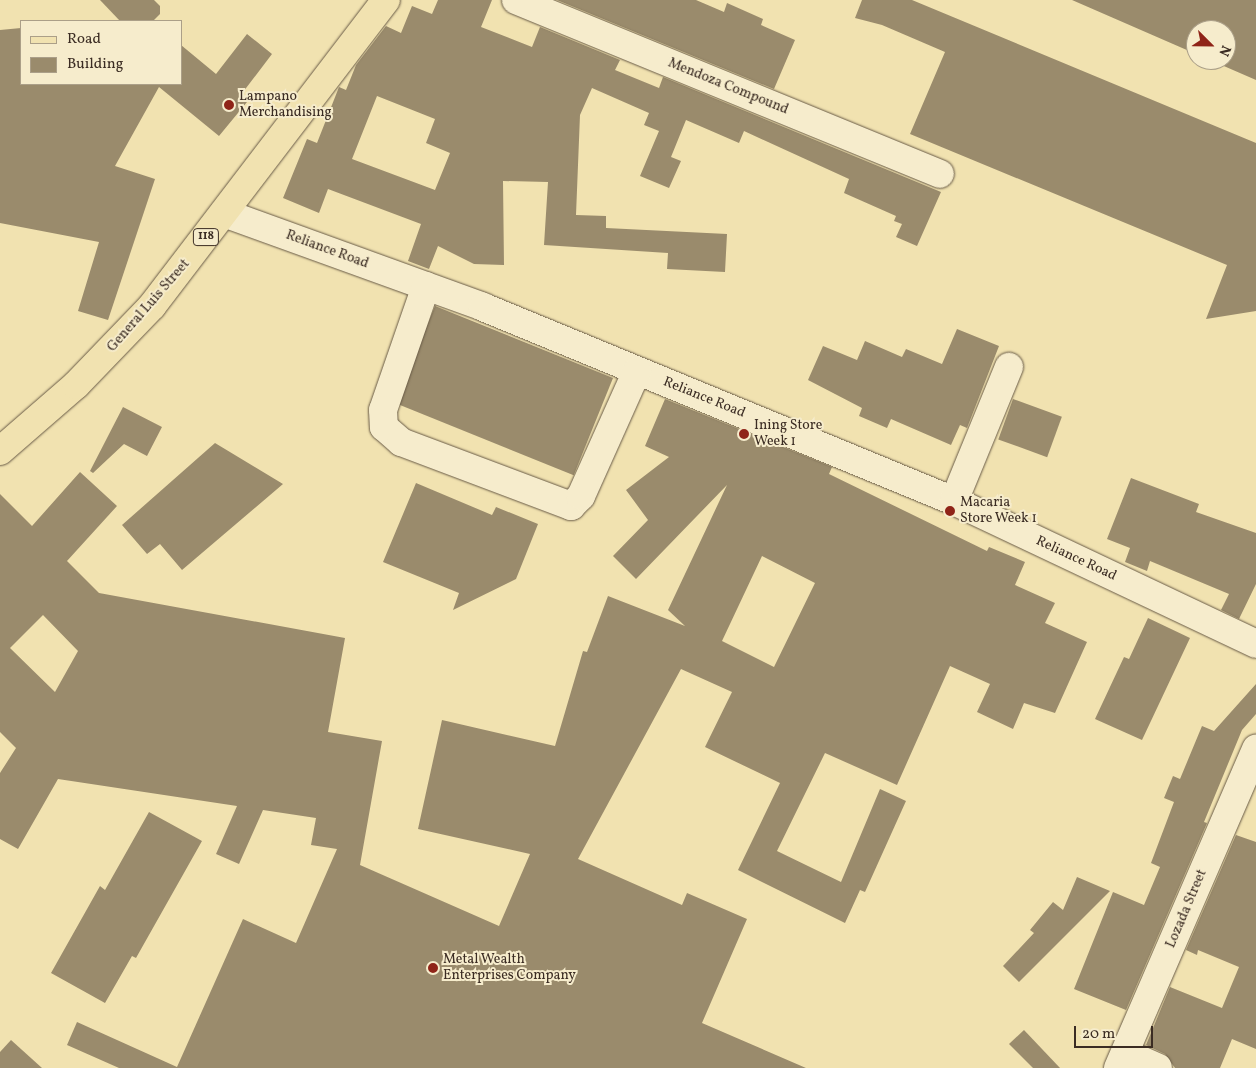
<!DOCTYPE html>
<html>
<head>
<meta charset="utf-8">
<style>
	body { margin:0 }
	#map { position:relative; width:1256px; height:1068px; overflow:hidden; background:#f1e2b0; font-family:Vollkorn,serif }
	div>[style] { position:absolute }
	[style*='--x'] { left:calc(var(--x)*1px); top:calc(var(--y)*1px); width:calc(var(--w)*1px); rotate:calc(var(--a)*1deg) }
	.building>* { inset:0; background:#9a8b6c; transform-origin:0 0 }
	.roads { filter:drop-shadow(0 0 1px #685a46) drop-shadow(0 0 1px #685a46) }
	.minor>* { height:28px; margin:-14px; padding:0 14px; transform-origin:14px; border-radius:14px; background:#f6eccc }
	.major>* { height:28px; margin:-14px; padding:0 14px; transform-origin:14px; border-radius:14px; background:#f1e2b0 }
	.dots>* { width:14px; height:14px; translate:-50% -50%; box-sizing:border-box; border:2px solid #f6eccc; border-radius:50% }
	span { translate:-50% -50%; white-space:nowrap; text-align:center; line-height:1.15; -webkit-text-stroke:4px #f6eccc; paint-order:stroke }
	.shield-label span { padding:1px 4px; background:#f6eccc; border:1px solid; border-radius:4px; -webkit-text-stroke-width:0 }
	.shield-label { font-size:12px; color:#3b2c23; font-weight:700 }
	.street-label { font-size:14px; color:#3b2c23 }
	.poi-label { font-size:14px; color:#3b2c23 }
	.left { translate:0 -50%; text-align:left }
	.legend { position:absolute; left:20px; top:20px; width:162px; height:65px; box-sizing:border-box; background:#f6eccc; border:1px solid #ab9f88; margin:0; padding:6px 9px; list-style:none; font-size:15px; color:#3b2c23 }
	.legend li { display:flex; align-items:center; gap:10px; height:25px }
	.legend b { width:25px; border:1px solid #ab9f88 }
	.north { position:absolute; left:1186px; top:20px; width:50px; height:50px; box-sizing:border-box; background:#f6eccc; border:1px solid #ab9f88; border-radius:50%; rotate:113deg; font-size:14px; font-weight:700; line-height:20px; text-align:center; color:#3b2c23 }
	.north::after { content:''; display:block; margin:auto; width:18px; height:22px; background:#8f2418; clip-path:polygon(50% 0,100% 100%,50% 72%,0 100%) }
	.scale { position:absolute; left:1074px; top:1026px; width:79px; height:22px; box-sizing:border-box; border:2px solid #3b2c23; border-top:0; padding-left:6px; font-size:15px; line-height:18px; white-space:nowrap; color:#3b2c23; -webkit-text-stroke:4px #f6eccc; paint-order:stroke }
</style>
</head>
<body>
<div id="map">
	<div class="building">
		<i style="clip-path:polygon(100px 0,154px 0,160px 6px,160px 14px,153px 21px,120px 21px)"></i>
		<i style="clip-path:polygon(evenodd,438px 0,492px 0,481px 27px,532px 47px,540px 27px,620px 60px,615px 70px,659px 88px,663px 77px,941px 192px,917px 246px,896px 237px,902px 224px,894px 221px,896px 216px,844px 193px,849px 179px,744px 131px,739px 143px,686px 120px,671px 157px,681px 161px,669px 188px,640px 176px,659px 131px,644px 125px,649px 113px,592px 88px,580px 115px,576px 215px,606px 216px,606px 228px,727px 234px,725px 272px,667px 269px,668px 253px,544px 245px,548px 182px,503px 181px,504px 265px,474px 264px,438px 246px,429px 269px,408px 261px,421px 224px,328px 189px,319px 213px,283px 198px,307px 139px,317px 143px,339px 87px,346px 90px,356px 65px,386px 26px,401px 33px,412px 6px,432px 14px,438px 0,377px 96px,435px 119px,426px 143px,450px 153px,435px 190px,352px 159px,377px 96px)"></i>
		<i style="clip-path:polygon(557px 0,696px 0,724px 12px,727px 3px,763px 19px,761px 25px,795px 40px,774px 89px)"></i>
		<i style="clip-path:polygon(862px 0,912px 0,1256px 143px,1256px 311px,1206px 319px,1227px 265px,910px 134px,945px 52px,882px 25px,855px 18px)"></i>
		<i style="clip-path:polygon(1072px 0,1256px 0,1256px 80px,1210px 60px,1226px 60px,1226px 30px,1196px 30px,1196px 54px)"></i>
		<i style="clip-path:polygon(21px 28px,21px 84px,181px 84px,181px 45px,216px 74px,247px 34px,272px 54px,240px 96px,247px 102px,219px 136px,159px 87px,115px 166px,155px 179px,108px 320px,78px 311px,99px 242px,0 223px,0 30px)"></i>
		<i style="left:435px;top:306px;width:192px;height:105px;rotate:22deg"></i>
		<i style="clip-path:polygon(957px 329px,999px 346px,967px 428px,960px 425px,951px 445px,891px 419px,887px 428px,859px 416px,862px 408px,808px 380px,823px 346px,857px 360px,865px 341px,902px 357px,906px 349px,942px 364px)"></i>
		<i style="clip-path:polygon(evenodd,665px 399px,832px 467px,829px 474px,987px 551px,989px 547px,1025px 562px,1015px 585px,1055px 603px,1045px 623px,1087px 642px,1055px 713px,1024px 703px,1013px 729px,977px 712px,990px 684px,950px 666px,897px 785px,825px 753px,777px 851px,841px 882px,880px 789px,906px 801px,865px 892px,860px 890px,845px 923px,738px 870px,780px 783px,705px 747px,732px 692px,681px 669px,578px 859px,682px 905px,687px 893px,747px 919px,702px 1023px,806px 1068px,119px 1068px,67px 1045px,77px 1022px,177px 1067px,243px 919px,296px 943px,337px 849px,311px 845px,316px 818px,263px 810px,239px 864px,216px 854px,237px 806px,58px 779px,18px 849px,0 839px,0 773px,16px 748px,0 732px,0 494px,32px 526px,80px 472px,117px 506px,67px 561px,99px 593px,345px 638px,328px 732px,382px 741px,360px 865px,499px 926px,530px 854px,418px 829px,442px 720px,555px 746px,583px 651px,587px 652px,608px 596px,685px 626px,668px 610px,727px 485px,636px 579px,613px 556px,648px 520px,626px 490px,669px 457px,645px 446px,665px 399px,762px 556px,815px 583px,774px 667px,722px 641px,762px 556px,665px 399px,43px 615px,78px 651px,55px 692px,10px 648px,43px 615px)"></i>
		<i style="left:1013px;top:399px;width:52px;height:43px;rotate:20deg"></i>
		<i style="clip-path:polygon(123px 407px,162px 427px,147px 456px,124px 444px,93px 473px,90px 471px)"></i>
		<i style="clip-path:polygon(215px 443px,283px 484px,182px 570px,160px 544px,147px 554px,122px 525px)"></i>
		<i style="clip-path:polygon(1131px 478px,1199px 504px,1196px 512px,1256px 533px,1256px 584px,1239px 619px,1221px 610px,1229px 594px,1150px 561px,1147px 571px,1125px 562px,1130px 548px,1107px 539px)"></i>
		<i style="clip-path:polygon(416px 483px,492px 515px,496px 507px,538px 524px,516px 579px,453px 610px,459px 593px,383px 562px)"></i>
		<i style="clip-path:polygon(1148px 618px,1190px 638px,1142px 740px,1095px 719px,1124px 657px,1129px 659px)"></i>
		<i style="clip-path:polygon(1256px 684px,1256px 714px,1242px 730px,1204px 822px,1207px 823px,1126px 1010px,1074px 989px,1113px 892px,1144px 905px,1160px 867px,1151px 863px,1174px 802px,1164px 798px,1173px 776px,1180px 779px,1202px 726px,1214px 731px)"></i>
		<i style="clip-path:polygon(149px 812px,202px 841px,136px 958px,132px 956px,105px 1003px,51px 973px,100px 886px,105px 890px)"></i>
		<i style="clip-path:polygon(1236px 835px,1256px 842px,1256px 1049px,1232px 1039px,1220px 1068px,1175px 1068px,1165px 1054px,1146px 1045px,1170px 987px,1222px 1008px,1239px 967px,1198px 950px,1197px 955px,1186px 950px)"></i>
		<i style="clip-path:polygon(1077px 877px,1110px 891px,1019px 982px,1003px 966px,1034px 933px,1030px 930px,1053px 902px,1063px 910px)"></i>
		<i style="clip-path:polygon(1024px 1030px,1060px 1068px,1033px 1068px,1009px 1044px)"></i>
		<i style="clip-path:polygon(11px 1040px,42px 1068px,0 1068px,0 1052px)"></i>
	</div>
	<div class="roads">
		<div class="minor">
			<i style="--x:516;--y:0;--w:458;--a:22.3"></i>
			<i style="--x:224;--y:213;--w:276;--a:19.9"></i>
			<i style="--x:483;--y:307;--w:509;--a:22.39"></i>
			<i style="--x:954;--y:501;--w:334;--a:25.3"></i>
			<i style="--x:426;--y:286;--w:131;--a:109.1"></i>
			<i style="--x:383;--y:410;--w:17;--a:87"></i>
			<i style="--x:384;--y:427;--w:23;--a:41"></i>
			<i style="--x:401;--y:442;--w:182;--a:20.6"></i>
			<i style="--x:571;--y:506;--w:14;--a:-45"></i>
			<i style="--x:581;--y:496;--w:137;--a:-65.9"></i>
			<i style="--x:954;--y:501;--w:145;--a:-67.7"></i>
			<i style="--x:1125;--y:1053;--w:36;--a:24"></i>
			<i style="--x:1118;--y:1068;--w:348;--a:-66.6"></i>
		</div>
		<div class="major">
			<i style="--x:0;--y:451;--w:101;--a:-41"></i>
			<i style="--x:76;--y:385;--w:110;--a:-46.1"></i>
			<i style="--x:152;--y:306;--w:385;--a:-52.6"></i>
		</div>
	</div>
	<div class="dots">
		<i style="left:229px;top:105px;background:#8f2418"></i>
		<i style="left:744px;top:434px;background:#8f2418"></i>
		<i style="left:950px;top:511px;background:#8f2418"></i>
		<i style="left:433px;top:968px;background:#8f2418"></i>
	</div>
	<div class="shield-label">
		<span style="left:206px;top:237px">118</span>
	</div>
	<div class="street-label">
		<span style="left:728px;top:87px;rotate:22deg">Mendoza Compound</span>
		<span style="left:327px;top:250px;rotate:20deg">Reliance Road</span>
		<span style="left:149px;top:306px;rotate:-49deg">General Luis Street</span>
		<span style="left:704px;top:398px;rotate:22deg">Reliance Road</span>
		<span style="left:1076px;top:559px;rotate:25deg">Reliance Road</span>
		<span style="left:1187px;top:909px;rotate:-67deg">Lozada Street</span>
	</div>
	<div class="poi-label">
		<span class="left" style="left:239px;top:105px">Lampano<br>Merchandising</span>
		<span class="left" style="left:754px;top:434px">Ining Store<br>Week 1</span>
		<span class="left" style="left:960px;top:511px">Macaria<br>Store Week 1</span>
		<span class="left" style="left:443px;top:968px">Metal Wealth<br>Enterprises Company</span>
	</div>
	<ul class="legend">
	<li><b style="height:6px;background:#f1e2b0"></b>Road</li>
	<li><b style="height:14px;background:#9a8b6c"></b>Building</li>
	</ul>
	<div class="north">N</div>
	<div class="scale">20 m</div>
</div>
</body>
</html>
